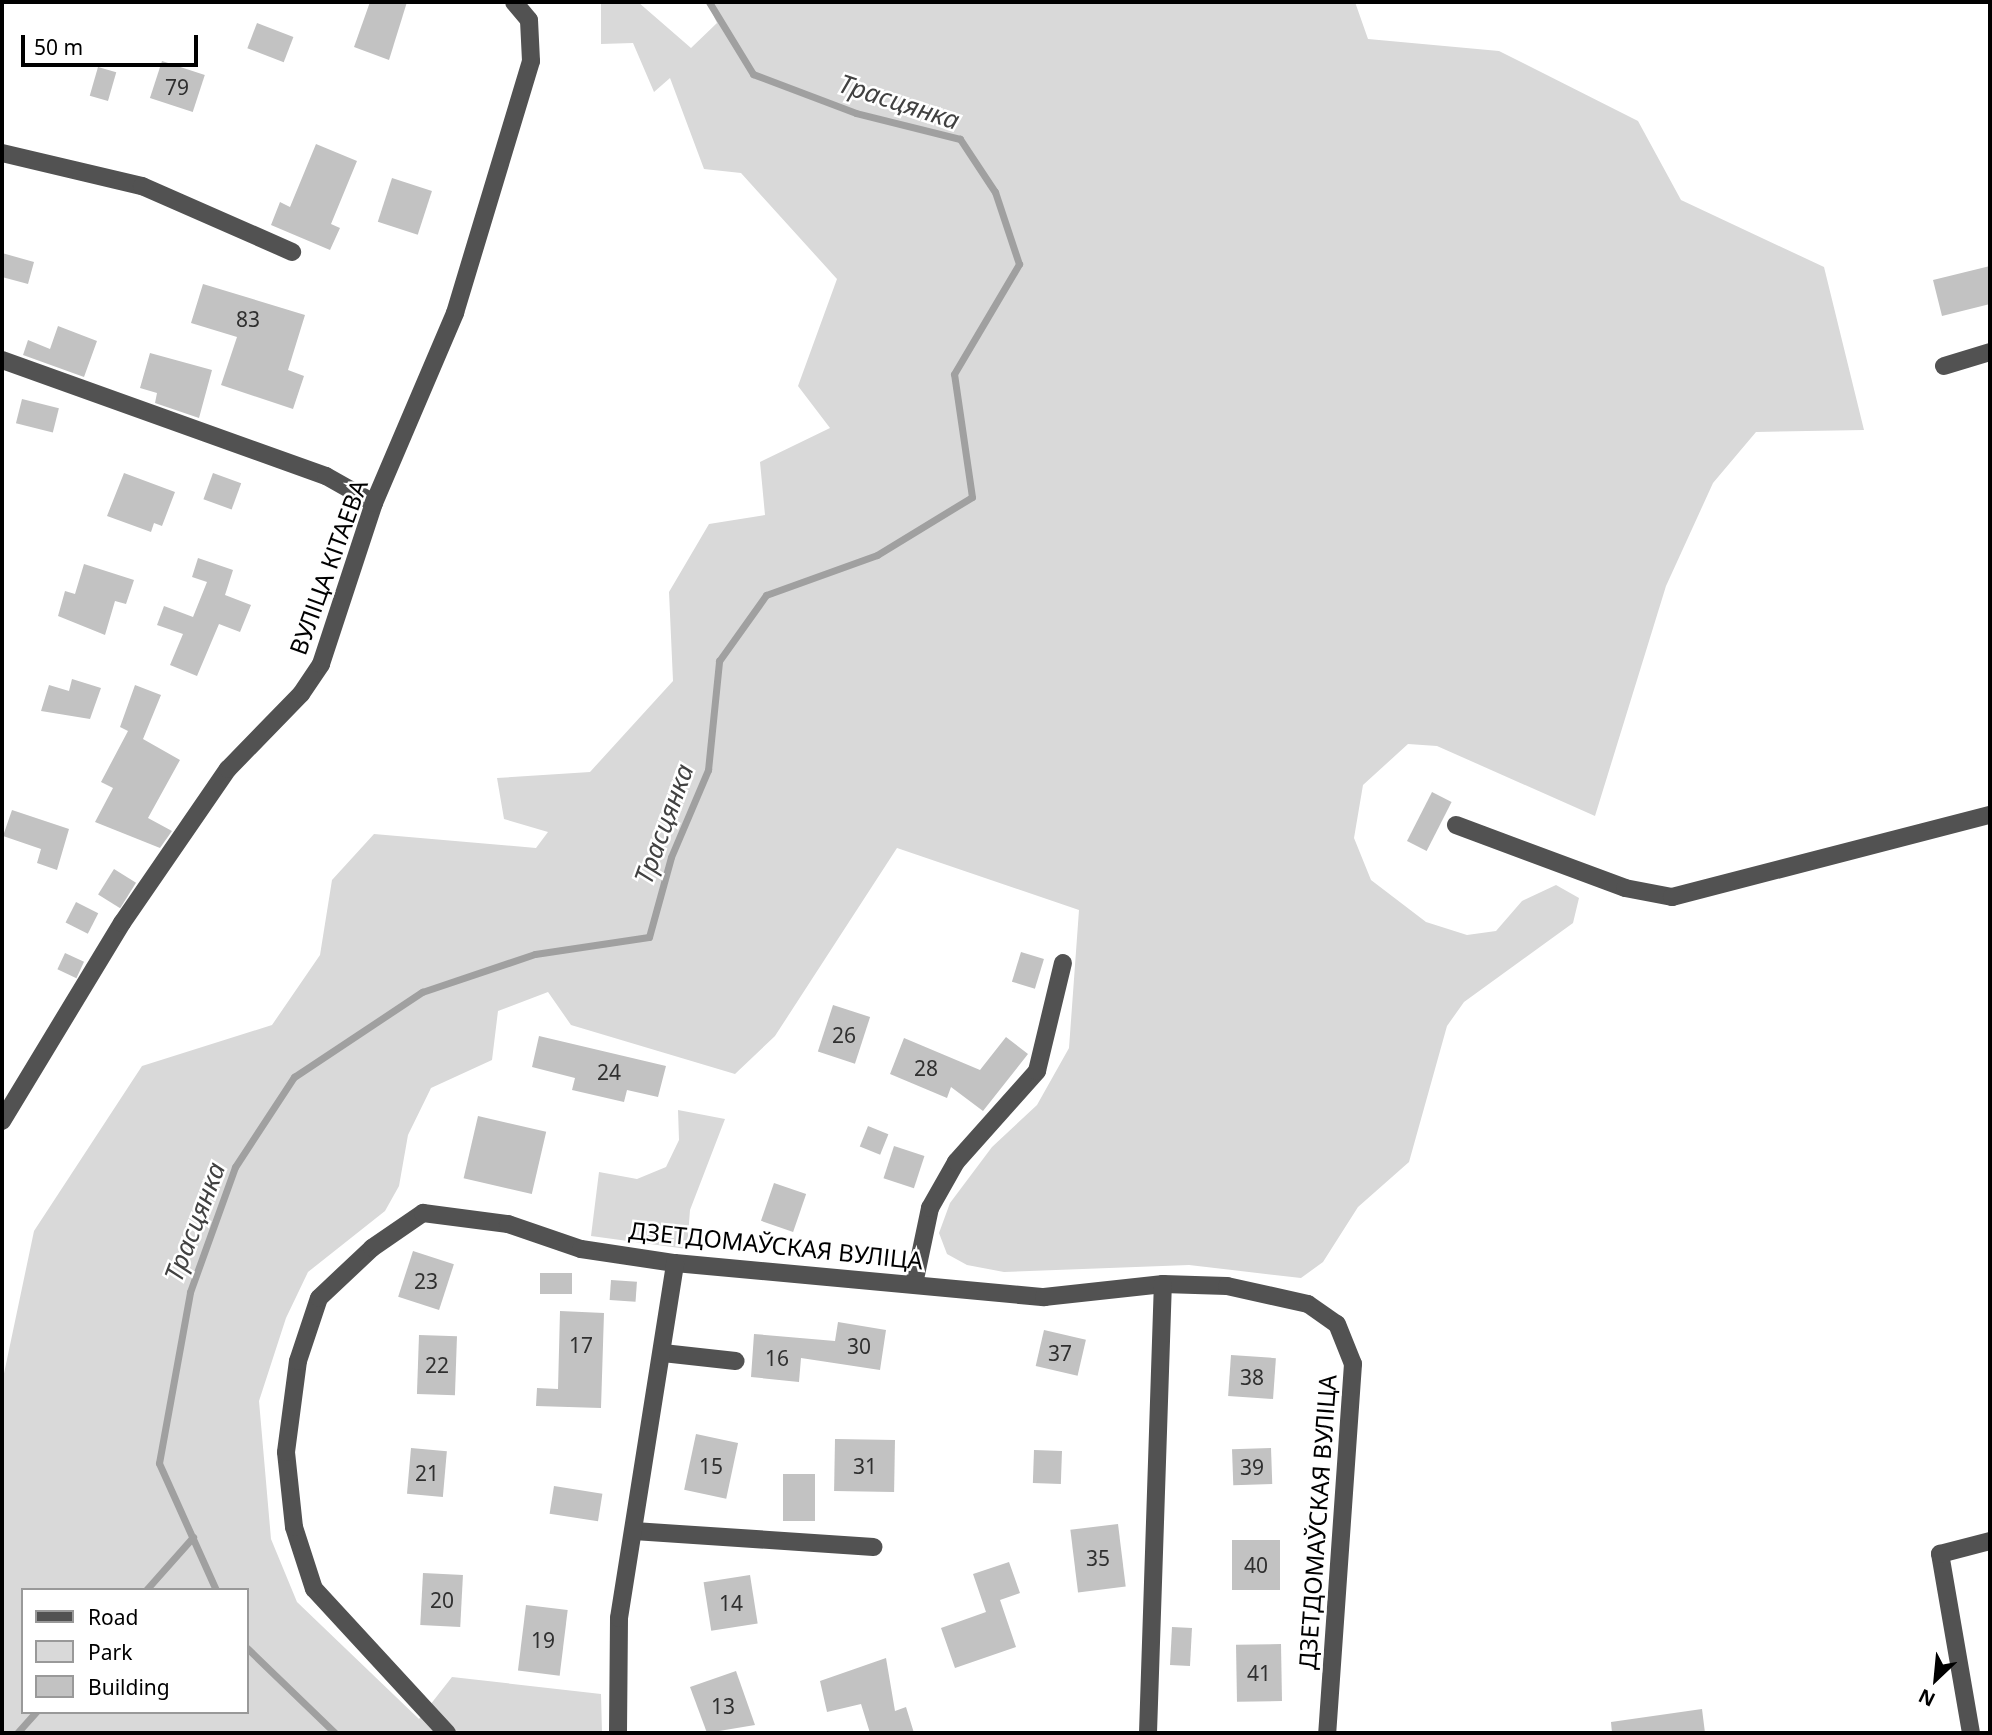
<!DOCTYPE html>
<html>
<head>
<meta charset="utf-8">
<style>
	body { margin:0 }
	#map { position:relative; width:1992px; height:1735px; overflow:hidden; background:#fff; font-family:"Noto Sans",sans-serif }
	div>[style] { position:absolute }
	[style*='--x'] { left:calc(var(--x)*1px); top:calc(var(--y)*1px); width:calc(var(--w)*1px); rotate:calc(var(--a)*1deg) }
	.green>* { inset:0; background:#d9d9d9 }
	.stream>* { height:7px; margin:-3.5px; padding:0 3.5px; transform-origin:3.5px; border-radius:3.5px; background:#a0a0a0 }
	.building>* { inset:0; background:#c2c2c2; transform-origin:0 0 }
	.minor>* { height:18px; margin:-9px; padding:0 9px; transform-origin:9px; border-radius:9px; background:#525252 }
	span { translate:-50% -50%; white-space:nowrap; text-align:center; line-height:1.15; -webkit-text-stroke:5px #fff; paint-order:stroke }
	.number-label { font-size:21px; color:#303030 }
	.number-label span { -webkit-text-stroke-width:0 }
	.street-label { font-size:24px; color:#000 }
	.water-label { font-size:26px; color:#414141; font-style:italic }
	.frame { position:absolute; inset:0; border:4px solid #000; pointer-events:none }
	.legend { position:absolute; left:21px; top:1588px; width:228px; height:126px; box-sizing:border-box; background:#fff; border:2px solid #999; margin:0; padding:9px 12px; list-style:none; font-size:21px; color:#000 }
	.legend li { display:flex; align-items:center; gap:14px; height:35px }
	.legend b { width:35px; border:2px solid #999 }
	.north { position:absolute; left:1901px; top:1644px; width:70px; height:70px; -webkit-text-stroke:5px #fff; paint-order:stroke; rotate:206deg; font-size:19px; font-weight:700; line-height:28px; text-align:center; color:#000 }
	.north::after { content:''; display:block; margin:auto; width:24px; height:32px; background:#000; clip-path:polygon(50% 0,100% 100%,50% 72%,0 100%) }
	.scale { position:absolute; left:21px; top:35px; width:177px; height:32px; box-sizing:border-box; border:4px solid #000; border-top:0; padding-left:9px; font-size:21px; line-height:24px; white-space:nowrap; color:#000; -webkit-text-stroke:5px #fff; paint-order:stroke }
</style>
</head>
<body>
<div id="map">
	<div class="green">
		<i style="clip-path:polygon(evenodd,601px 2px,638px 2px,691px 48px,717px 23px,707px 2px,1355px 2px,1368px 39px,1499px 51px,1638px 121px,1681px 200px,1824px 267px,1864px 430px,1756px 432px,1713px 483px,1666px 586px,1595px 816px,1437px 746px,1408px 744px,1363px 785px,1354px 838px,1371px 880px,1426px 922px,1467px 935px,1496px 931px,1522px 901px,1556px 885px,1579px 898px,1573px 923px,1464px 1002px,1447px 1026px,1409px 1162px,1358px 1207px,1323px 1262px,1301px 1278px,1189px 1265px,1004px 1272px,967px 1265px,947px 1254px,939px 1233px,950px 1203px,992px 1147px,1037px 1105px,1069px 1048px,1079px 910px,897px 848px,775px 1036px,735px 1074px,571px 1025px,548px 992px,498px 1011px,492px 1060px,431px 1088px,408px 1135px,399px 1186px,385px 1211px,308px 1272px,286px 1318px,259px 1401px,271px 1539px,297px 1602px,419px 1719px,452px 1677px,601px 1694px,602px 1733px,2px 1733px,2px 1383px,34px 1231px,142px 1066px,272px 1025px,320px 955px,332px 880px,374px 834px,536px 848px,548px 832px,504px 819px,497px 778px,590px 772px,673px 681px,669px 592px,709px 524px,765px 515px,760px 462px,830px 428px,798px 386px,837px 279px,741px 173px,704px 169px,670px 78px,654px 92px,633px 43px,601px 44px,601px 2px,23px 1590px,247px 1590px,247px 1712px,23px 1712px,23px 1590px)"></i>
		<i style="clip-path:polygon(678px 1110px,725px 1119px,690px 1210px,687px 1249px,591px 1236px,599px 1172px,637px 1179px,666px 1167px,679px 1140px)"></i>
	</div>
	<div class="stream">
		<i style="--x:146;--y:1590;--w:71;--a:-48.4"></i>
		<i style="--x:216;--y:1590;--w:139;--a:-114.2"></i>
		<i style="--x:159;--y:1463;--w:174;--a:-79.7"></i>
		<i style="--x:190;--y:1292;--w:133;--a:-70.2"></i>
		<i style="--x:235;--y:1167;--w:108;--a:-56.8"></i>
		<i style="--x:294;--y:1077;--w:154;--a:-33.6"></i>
		<i style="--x:422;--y:992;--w:119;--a:-18.6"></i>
		<i style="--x:535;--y:954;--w:115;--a:-8.5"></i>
		<i style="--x:649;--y:937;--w:83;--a:-74.6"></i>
		<i style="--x:671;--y:857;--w:95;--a:-67"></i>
		<i style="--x:708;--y:770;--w:110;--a:-84.2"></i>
		<i style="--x:719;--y:661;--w:81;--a:-54.5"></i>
		<i style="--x:766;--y:595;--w:118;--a:-19.8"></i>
		<i style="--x:877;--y:555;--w:111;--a:-31.4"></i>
		<i style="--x:972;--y:497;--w:124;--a:-98.3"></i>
		<i style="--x:954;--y:374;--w:128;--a:-59.4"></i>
		<i style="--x:1019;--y:264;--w:76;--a:-108.4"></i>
		<i style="--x:995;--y:192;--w:64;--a:-123.4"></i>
		<i style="--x:960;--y:139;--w:107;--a:-166"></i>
		<i style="--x:856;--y:113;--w:110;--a:-159.3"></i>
		<i style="--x:753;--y:74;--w:84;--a:-121.4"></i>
		<i style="--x:247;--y:1648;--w:122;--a:44"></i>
		<i style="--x:17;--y:1733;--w:28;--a:-48"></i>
	</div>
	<div class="building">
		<i style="clip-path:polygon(370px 2px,407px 2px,389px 60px,354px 47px)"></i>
		<i style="left:257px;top:23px;width:39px;height:27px;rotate:21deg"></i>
		<i style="left:162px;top:61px;width:45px;height:39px;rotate:18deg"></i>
		<i style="left:98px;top:67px;width:19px;height:30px;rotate:16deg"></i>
		<i style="clip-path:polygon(316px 144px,357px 161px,331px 224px,340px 228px,330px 250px,271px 225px,280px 202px,290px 207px)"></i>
		<i style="left:392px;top:178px;width:42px;height:46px;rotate:18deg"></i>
		<i style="clip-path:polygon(2px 253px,34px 262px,28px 284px,2px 277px)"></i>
		<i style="clip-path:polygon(1990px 266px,1990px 304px,1942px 316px,1933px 280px)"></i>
		<i style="clip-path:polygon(203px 284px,305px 315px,288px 370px,304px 376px,293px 409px,221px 385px,237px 337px,191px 323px)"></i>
		<i style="clip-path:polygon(58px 326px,97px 341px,84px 377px,23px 355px,28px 340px,50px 349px)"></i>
		<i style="clip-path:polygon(150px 353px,212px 370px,199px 418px,155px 403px,157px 393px,140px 388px)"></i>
		<i style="left:22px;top:399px;width:38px;height:25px;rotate:14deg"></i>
		<i style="clip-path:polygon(124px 473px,175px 492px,162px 526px,154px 523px,151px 532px,107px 516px)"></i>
		<i style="left:213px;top:473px;width:30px;height:28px;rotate:20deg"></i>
		<i style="clip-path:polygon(198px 558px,233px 570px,225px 595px,251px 605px,240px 632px,219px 624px,197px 676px,170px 665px,183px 634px,157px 625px,164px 606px,193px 617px,207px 582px,192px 577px)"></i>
		<i style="clip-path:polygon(84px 564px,134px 580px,126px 604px,115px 601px,105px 635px,58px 616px,65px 591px,75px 594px)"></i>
		<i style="clip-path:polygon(72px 679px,101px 688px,90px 719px,41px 711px,49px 685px,69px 691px)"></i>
		<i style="clip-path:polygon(135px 685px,161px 695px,143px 739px,180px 760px,148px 818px,172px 831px,160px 848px,95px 822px,113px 788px,101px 782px,128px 731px,120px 727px)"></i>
		<i style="left:1432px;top:792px;width:22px;height:55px;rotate:27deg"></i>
		<i style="clip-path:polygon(12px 810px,69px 829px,57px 870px,37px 863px,41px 849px,3px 836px)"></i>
		<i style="left:114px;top:869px;width:26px;height:30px;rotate:32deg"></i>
		<i style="left:76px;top:902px;width:25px;height:23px;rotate:27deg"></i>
		<i style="left:1021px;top:952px;width:24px;height:31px;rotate:17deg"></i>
		<i style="left:65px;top:953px;width:21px;height:18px;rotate:25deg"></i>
		<i style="left:833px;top:1005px;width:39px;height:49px;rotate:18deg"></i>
		<i style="clip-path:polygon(539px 1036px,666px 1066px,658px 1097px,627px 1090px,624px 1102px,572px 1090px,575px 1078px,532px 1067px)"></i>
		<i style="clip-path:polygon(1006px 1037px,1028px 1054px,983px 1111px,951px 1087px,947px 1098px,890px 1074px,904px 1038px,980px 1070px)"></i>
		<i style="left:478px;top:1116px;width:70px;height:64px;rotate:13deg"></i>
		<i style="left:868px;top:1126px;width:22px;height:22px;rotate:22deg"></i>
		<i style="left:894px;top:1146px;width:32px;height:34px;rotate:18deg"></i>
		<i style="left:774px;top:1183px;width:34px;height:40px;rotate:19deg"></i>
		<i style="left:413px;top:1251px;width:43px;height:48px;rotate:18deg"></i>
		<i style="left:540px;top:1273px;width:32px;height:21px"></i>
		<i style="left:611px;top:1280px;width:26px;height:20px;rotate:4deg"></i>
		<i style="clip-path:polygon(560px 1311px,604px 1313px,601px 1408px,536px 1406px,537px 1388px,558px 1389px)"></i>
		<i style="clip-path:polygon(838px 1322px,886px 1330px,880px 1370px,801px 1358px,799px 1382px,751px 1377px,754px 1334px,835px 1341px)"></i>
		<i style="left:1044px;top:1330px;width:43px;height:37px;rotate:13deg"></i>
		<i style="left:419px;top:1335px;width:38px;height:59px;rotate:2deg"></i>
		<i style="left:1231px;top:1355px;width:45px;height:41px;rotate:4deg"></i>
		<i style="left:696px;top:1434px;width:43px;height:57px;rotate:12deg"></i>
		<i style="left:835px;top:1439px;width:60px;height:52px;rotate:1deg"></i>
		<i style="left:411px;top:1448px;width:36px;height:46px;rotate:5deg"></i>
		<i style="left:1271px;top:1448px;width:36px;height:39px;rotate:88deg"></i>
		<i style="left:1034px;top:1450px;width:28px;height:33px;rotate:2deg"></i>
		<i style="left:783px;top:1474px;width:32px;height:47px"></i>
		<i style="left:554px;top:1486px;width:49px;height:28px;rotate:9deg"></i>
		<i style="left:1118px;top:1524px;width:63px;height:48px;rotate:83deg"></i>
		<i style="left:1232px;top:1540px;width:48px;height:50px"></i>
		<i style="clip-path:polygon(1009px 1562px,1020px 1593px,1000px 1600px,1016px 1647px,955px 1668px,941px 1628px,986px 1612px,973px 1574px)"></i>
		<i style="left:423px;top:1573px;width:40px;height:52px;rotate:3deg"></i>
		<i style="left:750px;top:1575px;width:49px;height:47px;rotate:81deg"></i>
		<i style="left:526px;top:1605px;width:42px;height:66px;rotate:7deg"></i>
		<i style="left:1172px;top:1627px;width:20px;height:38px;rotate:3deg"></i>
		<i style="left:1281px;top:1644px;width:57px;height:45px;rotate:89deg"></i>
		<i style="clip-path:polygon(886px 1658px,895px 1711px,906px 1707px,914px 1733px,870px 1733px,861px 1704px,827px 1712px,820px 1681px)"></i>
		<i style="clip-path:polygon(736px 1671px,755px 1725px,707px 1733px,690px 1687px)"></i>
		<i style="clip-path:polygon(1702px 1709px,1705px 1733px,1612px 1733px,1611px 1722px)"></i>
	</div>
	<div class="minor">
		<i style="--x:2;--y:153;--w:144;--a:13.3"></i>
		<i style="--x:142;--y:186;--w:164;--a:23.7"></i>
		<i style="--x:2;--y:360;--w:344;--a:19.7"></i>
		<i style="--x:326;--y:476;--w:55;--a:29.4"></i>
		<i style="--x:1944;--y:366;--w:48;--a:-16.9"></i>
		<i style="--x:1456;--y:825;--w:180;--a:20.4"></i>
		<i style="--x:1625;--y:888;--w:48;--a:10.8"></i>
		<i style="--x:1672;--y:897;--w:328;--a:-14.5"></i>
		<i style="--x:2;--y:1121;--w:232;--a:-58.8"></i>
		<i style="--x:122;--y:923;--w:187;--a:-55.5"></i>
		<i style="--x:228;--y:769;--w:105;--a:-45.8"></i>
		<i style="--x:301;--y:694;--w:36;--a:-56"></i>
		<i style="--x:321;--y:664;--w:169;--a:-71.8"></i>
		<i style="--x:374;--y:503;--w:207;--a:-66.9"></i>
		<i style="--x:455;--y:313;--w:263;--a:-73.2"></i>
		<i style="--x:531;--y:61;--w:41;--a:-92.8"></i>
		<i style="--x:529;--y:20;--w:23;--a:-130"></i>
		<i style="--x:914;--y:1284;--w:78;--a:-78.1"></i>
		<i style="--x:930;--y:1208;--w:53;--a:-60.5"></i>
		<i style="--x:956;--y:1162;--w:122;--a:-48.3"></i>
		<i style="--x:1037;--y:1071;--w:111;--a:-76.5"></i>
		<i style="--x:663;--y:1353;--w:73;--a:6.3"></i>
		<i style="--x:634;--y:1531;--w:240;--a:3.8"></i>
		<i style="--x:447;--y:1733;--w:196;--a:-132.7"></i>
		<i style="--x:314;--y:1589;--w:65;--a:-107.9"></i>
		<i style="--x:294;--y:1527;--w:75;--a:-96.1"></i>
		<i style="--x:286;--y:1452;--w:92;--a:-82.5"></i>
		<i style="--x:298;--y:1361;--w:66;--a:-71.6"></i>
		<i style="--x:319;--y:1298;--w:73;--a:-43.3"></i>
		<i style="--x:372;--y:1248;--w:62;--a:-34.5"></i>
		<i style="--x:423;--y:1213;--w:86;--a:7.4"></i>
		<i style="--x:508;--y:1224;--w:77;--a:18.9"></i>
		<i style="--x:581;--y:1249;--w:95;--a:8.5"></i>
		<i style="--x:675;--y:1263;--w:371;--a:5.3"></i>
		<i style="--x:1044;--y:1297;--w:120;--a:-6.2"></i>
		<i style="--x:1163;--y:1284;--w:64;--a:1.8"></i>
		<i style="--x:1227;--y:1286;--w:83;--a:12.5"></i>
		<i style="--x:1308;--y:1304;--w:35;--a:35"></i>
		<i style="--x:1337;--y:1324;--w:43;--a:68.2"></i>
		<i style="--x:1353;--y:1364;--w:370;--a:94"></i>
		<i style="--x:618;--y:1733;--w:115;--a:-89.5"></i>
		<i style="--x:619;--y:1618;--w:359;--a:-81"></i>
		<i style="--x:1148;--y:1733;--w:449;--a:-88.1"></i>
		<i style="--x:1971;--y:1733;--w:182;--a:-99.8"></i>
		<i style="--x:1940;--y:1554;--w:52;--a:-14.6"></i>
	</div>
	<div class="number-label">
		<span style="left:177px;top:87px">79</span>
		<span style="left:248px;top:319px">83</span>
		<span style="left:844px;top:1035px">26</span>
		<span style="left:926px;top:1068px">28</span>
		<span style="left:609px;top:1072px">24</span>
		<span style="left:426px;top:1281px">23</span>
		<span style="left:581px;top:1345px">17</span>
		<span style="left:859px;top:1346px">30</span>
		<span style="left:1060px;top:1353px">37</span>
		<span style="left:777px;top:1358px">16</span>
		<span style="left:437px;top:1365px">22</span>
		<span style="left:1252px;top:1377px">38</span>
		<span style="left:711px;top:1466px">15</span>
		<span style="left:865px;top:1466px">31</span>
		<span style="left:1252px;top:1467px">39</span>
		<span style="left:427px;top:1473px">21</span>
		<span style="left:1098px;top:1558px">35</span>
		<span style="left:1256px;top:1565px">40</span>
		<span style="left:442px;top:1600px">20</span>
		<span style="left:731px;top:1603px">14</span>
		<span style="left:543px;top:1640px">19</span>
		<span style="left:1259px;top:1673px">41</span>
		<span style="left:723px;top:1706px">13</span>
	</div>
	<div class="street-label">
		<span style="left:328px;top:567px;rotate:-70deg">ВУЛІЦА КІТАЕВА</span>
		<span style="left:776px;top:1245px;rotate:6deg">ДЗЕТДОМАЎСКАЯ ВУЛІЦА</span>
		<span style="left:1317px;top:1522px;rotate:-86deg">ДЗЕТДОМАЎСКАЯ ВУЛІЦА</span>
	</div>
	<div class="water-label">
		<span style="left:899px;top:102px;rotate:18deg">Трасцянка</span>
		<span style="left:664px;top:824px;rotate:-70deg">Трасцянка</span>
		<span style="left:195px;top:1222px;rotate:-69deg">Трасцянка</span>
	</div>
	<div class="frame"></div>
	<ul class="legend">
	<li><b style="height:9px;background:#525252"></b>Road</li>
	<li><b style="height:19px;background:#d9d9d9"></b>Park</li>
	<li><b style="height:19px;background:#c2c2c2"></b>Building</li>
	</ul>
	<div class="north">N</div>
	<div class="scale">50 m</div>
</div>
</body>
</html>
